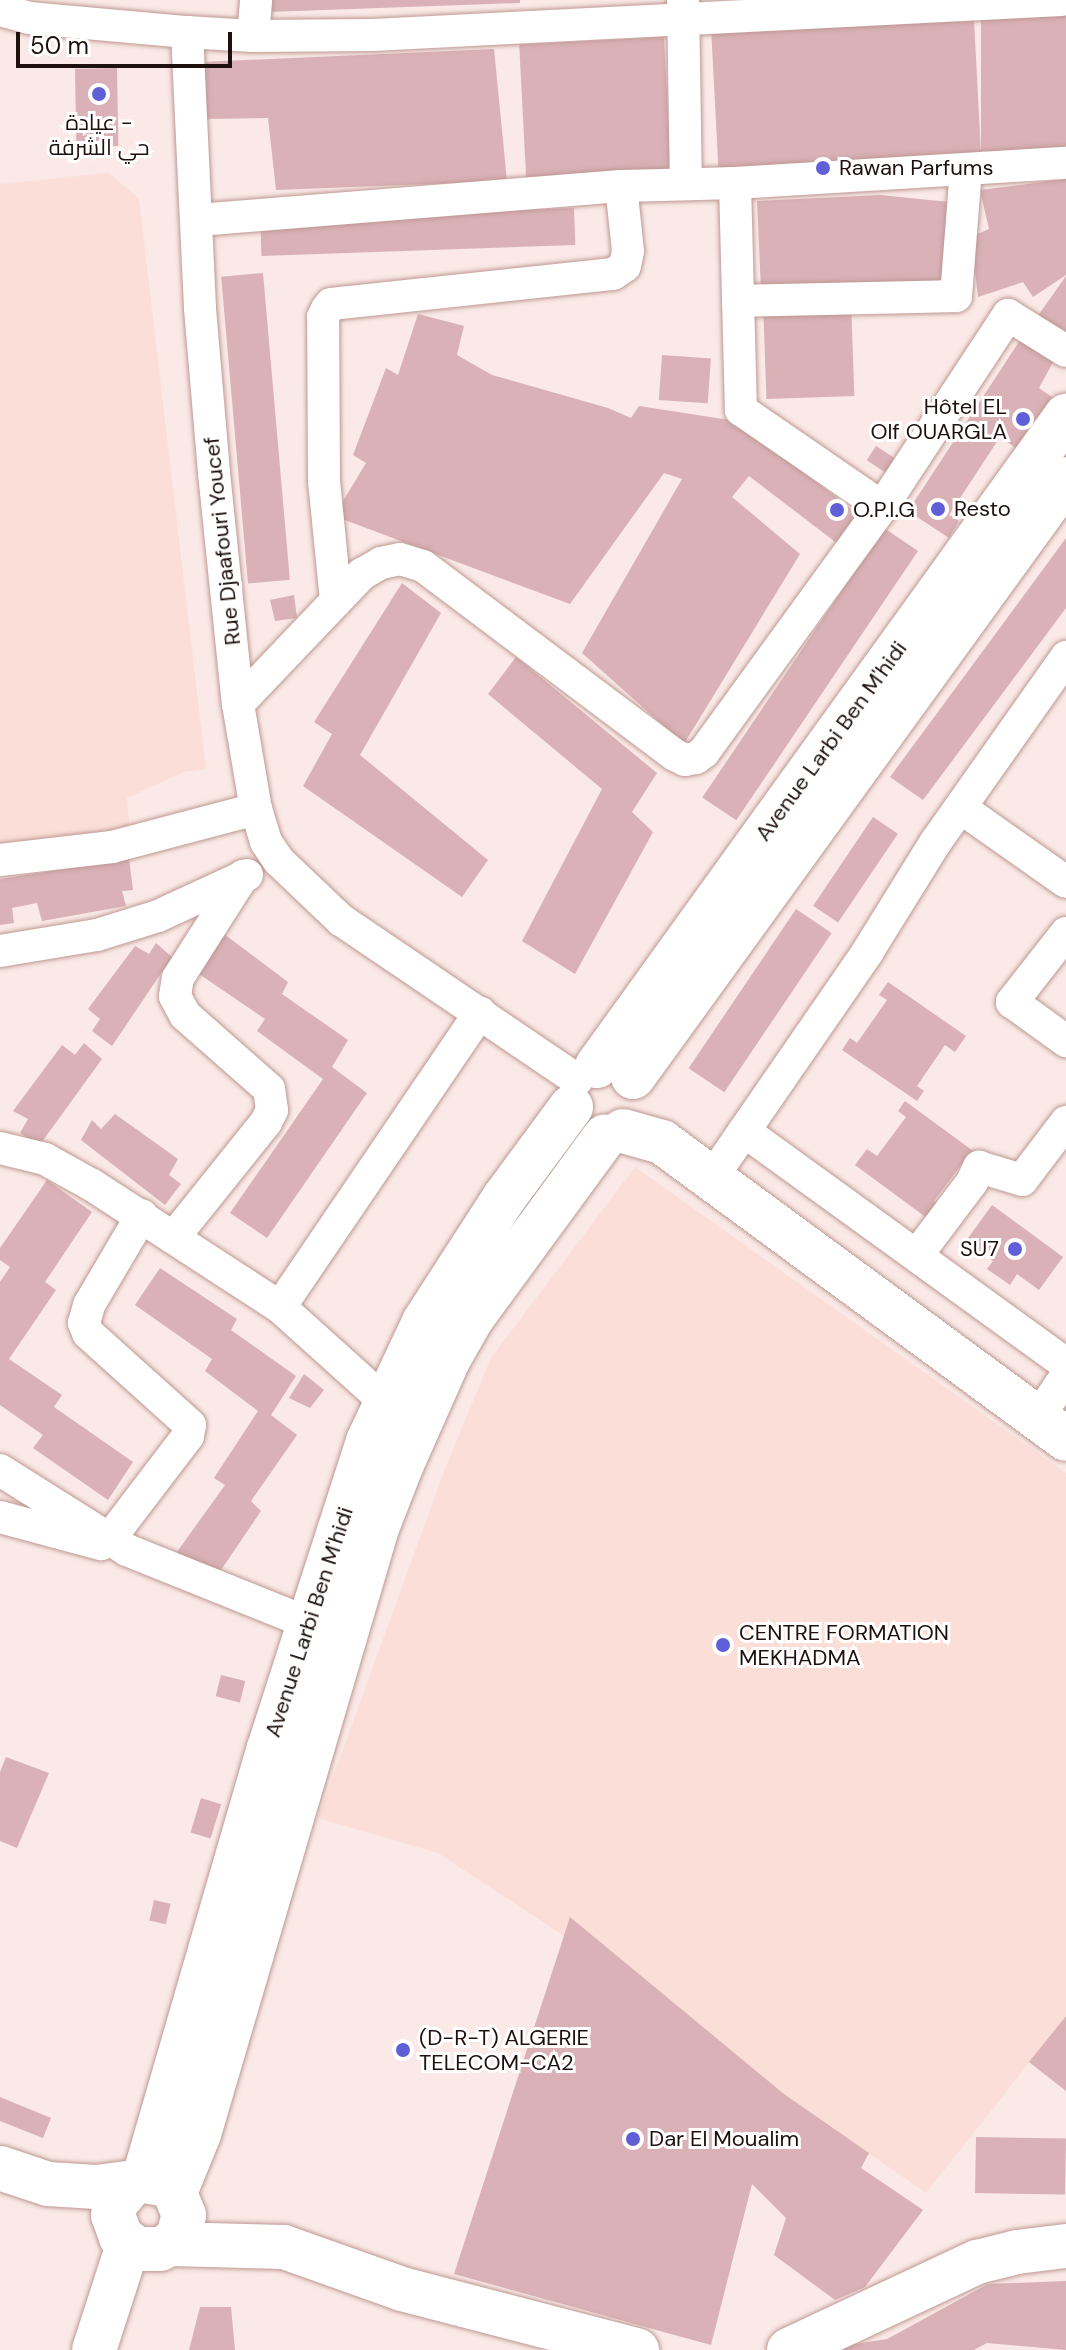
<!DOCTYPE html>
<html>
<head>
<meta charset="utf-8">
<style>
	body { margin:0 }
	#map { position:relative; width:1066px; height:2350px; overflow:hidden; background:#fae9e6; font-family:"DM Sans",Cairo,sans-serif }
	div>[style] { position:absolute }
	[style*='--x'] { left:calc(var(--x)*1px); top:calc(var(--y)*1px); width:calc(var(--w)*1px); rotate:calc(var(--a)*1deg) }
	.built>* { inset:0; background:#fbded8 }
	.building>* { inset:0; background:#d9b1b7; transform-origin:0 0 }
	.roads { filter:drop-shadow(0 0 2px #be9891) drop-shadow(0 0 2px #be9891) }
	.minor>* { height:32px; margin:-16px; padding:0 16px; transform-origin:16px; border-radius:16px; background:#fff }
	.secondary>* { height:44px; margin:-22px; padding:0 22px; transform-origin:22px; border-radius:22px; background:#fff }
	.dots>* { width:22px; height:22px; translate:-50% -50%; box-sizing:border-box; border:4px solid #fff; border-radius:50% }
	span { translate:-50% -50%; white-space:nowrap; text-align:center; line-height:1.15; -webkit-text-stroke:6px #fff; paint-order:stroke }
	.poi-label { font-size:22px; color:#1d100d }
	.left { translate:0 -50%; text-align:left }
	.right { translate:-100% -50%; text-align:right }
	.street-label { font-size:22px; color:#1d100d }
	.scale { position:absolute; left:16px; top:32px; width:216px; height:36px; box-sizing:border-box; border:4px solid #1d100d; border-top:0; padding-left:10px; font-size:24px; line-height:28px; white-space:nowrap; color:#1d100d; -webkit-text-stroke:6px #fff; paint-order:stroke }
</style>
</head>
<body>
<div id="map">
	<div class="built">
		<i style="clip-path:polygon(109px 173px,139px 199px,206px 769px,184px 772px,127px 798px,130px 832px,0 847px,0 184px)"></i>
		<i style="clip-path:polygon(635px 1167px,1066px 1473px,1066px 2016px,926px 2193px,784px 2094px,571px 1918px,564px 1936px,438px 1853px,318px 1818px,446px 1466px,491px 1358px)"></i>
	</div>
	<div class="building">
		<i style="clip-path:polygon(269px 0,520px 0,520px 3px,269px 12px)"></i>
		<i style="left:1066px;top:16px;width:135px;height:85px;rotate:90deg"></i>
		<i style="left:974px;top:20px;width:134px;height:263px;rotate:87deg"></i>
		<i style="left:664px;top:37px;width:136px;height:145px;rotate:87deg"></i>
		<i style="clip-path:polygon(494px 49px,507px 181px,276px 190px,268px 118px,203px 119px,202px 62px)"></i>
		<i style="left:117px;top:68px;width:78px;height:42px;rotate:89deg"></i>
		<i style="clip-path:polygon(1066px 179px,1066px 275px,1033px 297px,1023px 282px,978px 297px,971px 237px,989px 229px,980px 190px)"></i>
		<i style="clip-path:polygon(880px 195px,949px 202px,942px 286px,761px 290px,757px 201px)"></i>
		<i style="left:574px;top:208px;width:37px;height:314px;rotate:88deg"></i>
		<i style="left:263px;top:273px;width:308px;height:42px;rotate:85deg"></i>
		<i style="clip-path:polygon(1066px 276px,1066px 334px,1037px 317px)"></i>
		<i style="left:851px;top:300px;width:96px;height:88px;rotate:88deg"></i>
		<i style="clip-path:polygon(418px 314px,464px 326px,457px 355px,492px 375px,608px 408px,631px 418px,639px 406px,736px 421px,858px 514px,838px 544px,749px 476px,732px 497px,800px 554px,684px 744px,582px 653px,682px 479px,664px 473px,570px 604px,334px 516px,366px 463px,353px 455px,386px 368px,398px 375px)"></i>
		<i style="clip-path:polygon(1024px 334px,1057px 355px,1039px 388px,1052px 397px,1016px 448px,1000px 437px,949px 515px,959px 521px,949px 538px,908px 511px)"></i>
		<i style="left:662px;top:355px;width:49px;height:45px;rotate:4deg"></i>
		<i style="left:876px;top:446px;width:27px;height:17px;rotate:33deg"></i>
		<i style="left:884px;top:528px;width:41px;height:325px;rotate:34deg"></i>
		<i style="clip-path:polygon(1066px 538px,1066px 608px,923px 800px,890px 777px)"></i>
		<i style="clip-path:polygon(402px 583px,441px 613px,360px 755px,488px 860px,462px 897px,303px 786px,332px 734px,314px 722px)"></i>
		<i style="clip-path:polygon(294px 595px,297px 618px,275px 621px,270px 600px)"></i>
		<i style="clip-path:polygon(516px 657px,657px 773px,632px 812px,653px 832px,575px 974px,522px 941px,602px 789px,488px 694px)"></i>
		<i style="left:873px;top:817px;width:30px;height:107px;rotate:34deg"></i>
		<i style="clip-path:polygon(129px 859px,133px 890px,122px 891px,126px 906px,42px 921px,37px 903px,12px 908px,14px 923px,0 925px,0 879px)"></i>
		<i style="left:796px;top:909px;width:43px;height:192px;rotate:34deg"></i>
		<i style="clip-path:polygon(224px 934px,288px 982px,282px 994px,348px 1040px,332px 1067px,367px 1093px,267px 1238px,230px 1213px,323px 1079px,257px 1031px,265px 1019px,196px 972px)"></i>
		<i style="clip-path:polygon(156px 943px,172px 957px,112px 1046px,92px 1031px,100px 1019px,88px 1009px,135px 946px,149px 954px)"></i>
		<i style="clip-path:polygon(888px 982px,966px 1036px,955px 1052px,945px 1045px,917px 1086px,924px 1091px,917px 1101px,842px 1050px,850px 1038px,857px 1043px,887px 1000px,879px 995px)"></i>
		<i style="clip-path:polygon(84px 1043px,102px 1059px,39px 1146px,20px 1133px,28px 1119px,13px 1111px,62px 1045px,75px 1055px)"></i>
		<i style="clip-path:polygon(905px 1101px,980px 1156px,972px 1167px,964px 1161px,934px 1201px,942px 1207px,931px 1221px,855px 1165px,867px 1149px,877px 1156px,906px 1117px,898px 1111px)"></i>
		<i style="clip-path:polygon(115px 1114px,178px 1159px,169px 1175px,181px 1184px,165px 1205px,81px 1140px,92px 1120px,101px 1129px)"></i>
		<i style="clip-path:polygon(47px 1180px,92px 1212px,45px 1282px,56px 1290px,9px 1359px,62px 1395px,54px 1407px,133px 1462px,108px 1500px,33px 1448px,43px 1435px,0 1405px,0 1282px,10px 1267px,0 1260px,0 1248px)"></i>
		<i style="clip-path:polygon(992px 1205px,1063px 1257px,1039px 1290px,1017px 1274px,1010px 1285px,987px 1269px,993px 1261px,966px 1241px)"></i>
		<i style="clip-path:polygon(160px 1268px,237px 1319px,231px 1330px,296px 1376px,271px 1415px,297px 1435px,251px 1501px,261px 1511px,215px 1579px,177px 1552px,225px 1485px,214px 1478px,258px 1411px,205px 1371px,212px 1359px,135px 1305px)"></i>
		<i style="clip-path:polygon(304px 1374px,324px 1390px,310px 1408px,289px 1398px)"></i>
		<i style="left:221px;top:1675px;width:25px;height:22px;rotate:14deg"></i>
		<i style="clip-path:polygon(6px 1757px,49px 1773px,17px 1848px,0 1841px,0 1772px)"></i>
		<i style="left:201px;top:1798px;width:21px;height:36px;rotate:17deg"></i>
		<i style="left:154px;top:1900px;width:17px;height:21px;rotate:13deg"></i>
		<i style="clip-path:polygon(570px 1917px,784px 2094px,869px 2153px,861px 2168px,923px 2210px,865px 2287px,835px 2300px,774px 2255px,786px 2218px,752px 2184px,711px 2345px,454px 2274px)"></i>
		<i style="clip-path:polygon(1066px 2016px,1066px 2091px,1029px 2062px)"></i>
		<i style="clip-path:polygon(0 2097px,51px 2118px,43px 2138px,0 2121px)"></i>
		<i style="left:976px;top:2137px;width:90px;height:56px;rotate:1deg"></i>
		<i style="clip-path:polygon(1066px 2281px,1066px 2350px,987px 2343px,974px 2350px,841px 2350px,843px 2346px,887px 2339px,988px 2284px)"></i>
		<i style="clip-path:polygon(200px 2307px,231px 2307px,235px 2350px,189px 2350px)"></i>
	</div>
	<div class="roads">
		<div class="minor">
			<i style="--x:683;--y:0;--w:184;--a:89.1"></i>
			<i style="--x:0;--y:10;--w:30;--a:15"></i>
			<i style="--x:29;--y:18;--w:159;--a:5.1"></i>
			<i style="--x:187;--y:32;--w:277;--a:87.3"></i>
			<i style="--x:200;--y:309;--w:165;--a:85.1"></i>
			<i style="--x:214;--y:473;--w:232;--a:84.1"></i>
			<i style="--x:238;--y:704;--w:107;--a:80.3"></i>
			<i style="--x:256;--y:809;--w:34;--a:73"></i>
			<i style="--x:266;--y:842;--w:23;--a:56"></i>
			<i style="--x:279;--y:861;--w:86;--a:43.6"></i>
			<i style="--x:341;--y:920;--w:285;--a:34.1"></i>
			<i style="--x:187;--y:32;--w:66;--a:3.5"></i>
			<i style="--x:253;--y:36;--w:36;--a:-85"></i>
			<i style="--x:253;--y:36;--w:120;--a:-0.5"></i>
			<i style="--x:373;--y:35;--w:689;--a:-2.91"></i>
			<i style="--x:735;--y:183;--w:332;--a:-3.5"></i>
			<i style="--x:198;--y:220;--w:424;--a:-4.6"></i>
			<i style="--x:621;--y:186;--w:114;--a:-1.5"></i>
			<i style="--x:735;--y:183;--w:227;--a:88.5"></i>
			<i style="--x:741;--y:410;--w:171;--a:34.5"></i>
			<i style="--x:738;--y:301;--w:218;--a:-1.3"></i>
			<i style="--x:956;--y:296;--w:127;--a:-85.5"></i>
			<i style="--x:336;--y:601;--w:121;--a:-95.7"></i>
			<i style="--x:324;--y:481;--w:164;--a:-90.3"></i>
			<i style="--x:323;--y:317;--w:9;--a:-63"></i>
			<i style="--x:327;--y:309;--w:6;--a:-51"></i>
			<i style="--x:331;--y:304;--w:284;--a:-6.1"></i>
			<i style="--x:613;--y:274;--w:14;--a:-34"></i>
			<i style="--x:625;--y:266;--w:15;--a:-79"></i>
			<i style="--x:628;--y:251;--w:65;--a:-96.1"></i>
			<i style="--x:238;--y:704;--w:180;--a:-46.4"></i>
			<i style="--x:362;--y:574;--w:22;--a:-30"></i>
			<i style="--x:381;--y:563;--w:19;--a:-12"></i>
			<i style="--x:400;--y:559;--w:24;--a:17"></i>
			<i style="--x:423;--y:566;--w:315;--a:36.9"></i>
			<i style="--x:675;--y:755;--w:11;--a:27"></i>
			<i style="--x:685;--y:760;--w:11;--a:-10"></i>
			<i style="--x:696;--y:758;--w:10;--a:-37"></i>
			<i style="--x:704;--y:752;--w:303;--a:-54"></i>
			<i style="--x:882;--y:507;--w:230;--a:-56.7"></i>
			<i style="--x:1008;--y:315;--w:68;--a:31.8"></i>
			<i style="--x:961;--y:808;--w:128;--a:35.2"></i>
			<i style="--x:0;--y:860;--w:113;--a:-6.6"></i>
			<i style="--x:112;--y:847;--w:149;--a:-14.8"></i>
			<i style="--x:1066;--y:933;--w:88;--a:128"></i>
			<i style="--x:1012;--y:1002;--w:67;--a:35.8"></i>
			<i style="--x:0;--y:951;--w:98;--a:-9.4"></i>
			<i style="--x:97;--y:935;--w:64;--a:-17.3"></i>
			<i style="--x:158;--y:916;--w:98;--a:-24.7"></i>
			<i style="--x:744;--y:1131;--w:397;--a:35.9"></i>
			<i style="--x:0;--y:1148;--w:46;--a:13.7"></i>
			<i style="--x:45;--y:1159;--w:54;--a:29"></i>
			<i style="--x:92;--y:1185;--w:224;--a:33"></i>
			<i style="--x:280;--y:1307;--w:356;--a:-55.8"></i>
			<i style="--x:711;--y:1179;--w:277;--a:-55.4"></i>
			<i style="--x:868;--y:951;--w:127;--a:-58.2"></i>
			<i style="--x:935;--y:843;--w:228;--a:-54.8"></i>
			<i style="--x:174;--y:1237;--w:147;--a:-51.3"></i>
			<i style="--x:266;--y:1122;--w:13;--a:-63"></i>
			<i style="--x:272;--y:1110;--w:21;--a:-98"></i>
			<i style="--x:269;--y:1089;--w:112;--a:-138.6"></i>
			<i style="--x:185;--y:1015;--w:21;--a:-118"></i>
			<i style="--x:175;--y:996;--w:18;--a:-81"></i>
			<i style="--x:178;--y:978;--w:121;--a:-57.5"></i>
			<i style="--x:917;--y:1255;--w:91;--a:-53"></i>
			<i style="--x:972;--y:1182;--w:17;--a:-65"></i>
			<i style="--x:979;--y:1167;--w:45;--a:16.8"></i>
			<i style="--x:1022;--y:1180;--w:73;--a:-52.8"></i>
			<i style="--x:280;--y:1307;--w:164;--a:42"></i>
			<i style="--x:1037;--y:1419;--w:52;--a:-56"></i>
			<i style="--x:0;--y:1470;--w:150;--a:32.2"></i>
			<i style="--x:127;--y:1550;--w:196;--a:21.9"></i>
			<i style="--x:0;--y:1517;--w:105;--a:15"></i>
			<i style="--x:111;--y:1537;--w:127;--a:-52.7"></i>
			<i style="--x:188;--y:1436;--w:11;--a:-80"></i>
			<i style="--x:190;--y:1425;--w:137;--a:-138"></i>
			<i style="--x:88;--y:1333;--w:11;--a:-112"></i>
			<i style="--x:84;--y:1323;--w:19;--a:-74"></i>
			<i style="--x:89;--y:1305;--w:104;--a:-59.5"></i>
		</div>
		<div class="secondary">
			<i style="--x:597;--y:1066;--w:802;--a:-54.19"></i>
			<i style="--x:633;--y:1077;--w:738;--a:-54.09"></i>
			<i style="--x:623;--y:1131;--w:41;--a:15.8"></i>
			<i style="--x:662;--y:1142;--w:501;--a:36.32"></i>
			<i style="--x:0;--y:2168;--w:51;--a:18.4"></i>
			<i style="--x:48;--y:2184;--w:48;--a:3.6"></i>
			<i style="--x:96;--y:2187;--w:47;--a:-7.3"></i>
			<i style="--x:143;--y:2181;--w:24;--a:9"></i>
			<i style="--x:167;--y:2185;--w:11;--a:45"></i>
			<i style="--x:175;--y:2193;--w:24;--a:68"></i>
			<i style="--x:184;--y:2215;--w:22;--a:106"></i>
			<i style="--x:178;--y:2236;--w:11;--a:135"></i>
			<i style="--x:170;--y:2244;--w:11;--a:153"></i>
			<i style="--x:160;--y:2249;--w:22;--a:180"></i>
			<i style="--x:138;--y:2249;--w:21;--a:-145"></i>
			<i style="--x:121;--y:2237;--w:23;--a:-110"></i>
			<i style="--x:113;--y:2215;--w:12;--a:-76"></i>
			<i style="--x:116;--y:2203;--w:23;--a:-50"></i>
			<i style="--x:143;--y:2181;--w:451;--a:-73.8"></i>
			<i style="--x:269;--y:1748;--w:323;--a:-72.1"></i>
			<i style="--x:368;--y:1441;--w:132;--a:-64.8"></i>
			<i style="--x:424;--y:1322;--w:148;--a:-57.2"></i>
			<i style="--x:504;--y:1198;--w:113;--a:-53.6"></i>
			<i style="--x:175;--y:2193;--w:64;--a:-67.9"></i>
			<i style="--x:199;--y:2134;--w:632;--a:-73.63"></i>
			<i style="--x:377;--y:1528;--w:69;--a:-68.7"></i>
			<i style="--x:402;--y:1464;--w:114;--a:-66.1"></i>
			<i style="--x:448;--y:1360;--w:48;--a:-60.3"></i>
			<i style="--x:472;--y:1318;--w:225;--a:-53.8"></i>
			<i style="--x:170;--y:2244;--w:114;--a:1.5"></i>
			<i style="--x:284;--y:2247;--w:125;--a:19.6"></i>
			<i style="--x:402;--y:2289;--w:243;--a:14.6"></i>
			<i style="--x:94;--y:2350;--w:110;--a:-72.1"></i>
			<i style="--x:789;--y:2350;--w:208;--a:-25.1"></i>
			<i style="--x:977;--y:2262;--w:41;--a:-14"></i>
			<i style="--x:1017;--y:2252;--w:49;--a:-7"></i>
		</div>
	</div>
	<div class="dots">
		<i style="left:99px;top:94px;background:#5f60d8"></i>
		<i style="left:823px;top:168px;background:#5f60d8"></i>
		<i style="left:1023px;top:419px;background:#5f60d8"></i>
		<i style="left:938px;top:509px;background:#5f60d8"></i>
		<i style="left:837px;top:510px;background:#5f60d8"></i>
		<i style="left:1015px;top:1249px;background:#5f60d8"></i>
		<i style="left:723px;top:1645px;background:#5f60d8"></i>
		<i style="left:403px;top:2050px;background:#5f60d8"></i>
		<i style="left:633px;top:2139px;background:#5f60d8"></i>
	</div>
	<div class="poi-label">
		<span style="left:99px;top:135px">عيادة -<br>حي الشرفة</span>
		<span class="left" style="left:839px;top:168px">Rawan Parfums</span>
		<span class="right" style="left:1007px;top:419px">Hôtel EL<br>Olf OUARGLA</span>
		<span class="left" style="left:954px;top:509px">Resto</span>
		<span class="left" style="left:853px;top:510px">O.P.I.G</span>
		<span class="right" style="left:999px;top:1249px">SU7</span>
		<span class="left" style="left:739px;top:1645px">CENTRE FORMATION<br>MEKHADMA</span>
		<span class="left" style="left:419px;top:2050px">(D-R-T) ALGERIE<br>TELECOM-CA2</span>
		<span class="left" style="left:649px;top:2139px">Dar El Moualim</span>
	</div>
	<div class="street-label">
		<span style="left:222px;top:541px;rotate:-96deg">Rue Djaafouri Youcef</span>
		<span style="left:831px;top:741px;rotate:-54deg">Avenue Larbi Ben M'hidi</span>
		<span style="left:309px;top:1622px;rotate:-72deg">Avenue Larbi Ben M'hidi</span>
	</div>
	<div class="scale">50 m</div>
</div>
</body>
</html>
